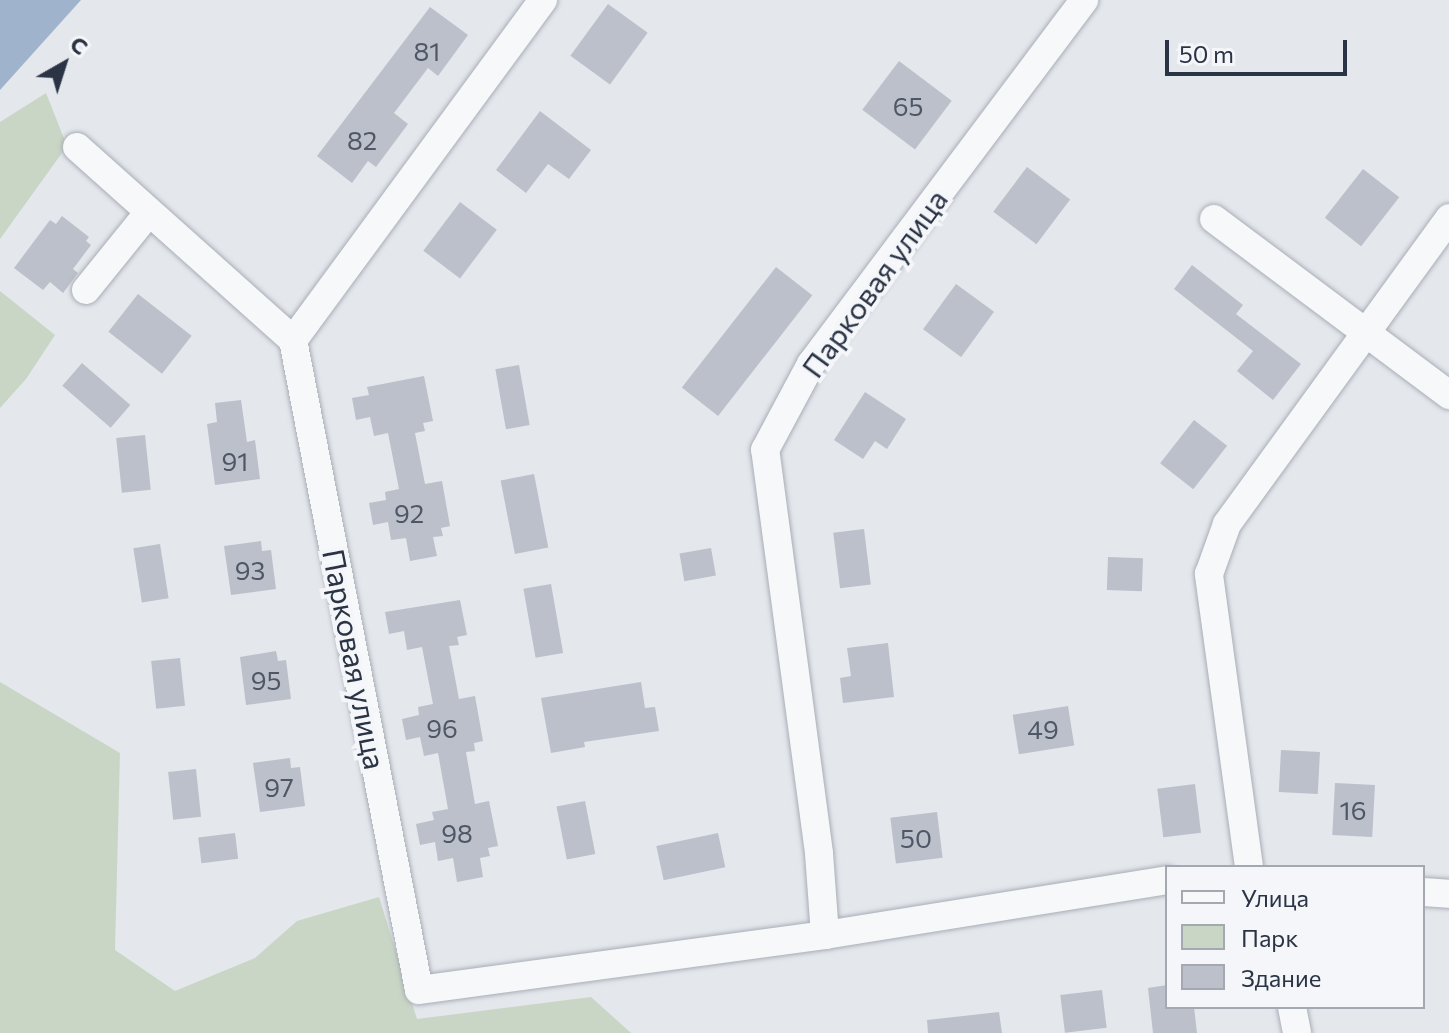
<!DOCTYPE html>
<html>
<head>
<meta charset="utf-8">
<style>
	body { margin:0 }
	#map { position:relative; width:1449px; height:1033px; overflow:hidden; background:#e4e7ec; font-family:Commissioner,sans-serif }
	div>[style] { position:absolute }
	[style*='--x'] { left:calc(var(--x)*1px); top:calc(var(--y)*1px); width:calc(var(--w)*1px); rotate:calc(var(--a)*1deg) }
	.green>* { inset:0; background:#c9d6c5 }
	.water>* { inset:0; background:#9fb4cc }
	.building>* { inset:0; background:#bbc0ca; transform-origin:0 0 }
	.roads { filter:drop-shadow(0 0 2px #a9aeb7) drop-shadow(0 0 2px #a9aeb7) }
	.minor>* { height:28px; margin:-14px; padding:0 14px; transform-origin:14px; border-radius:14px; background:#f7f8fa }
	span { translate:-50% -50%; white-space:nowrap; text-align:center; line-height:1.15; -webkit-text-stroke:8px #f4f6f9; paint-order:stroke }
	.number-label { font-size:26px; color:#4f5766 }
	.number-label span { -webkit-text-stroke-width:0 }
	.street-label { font-size:30px; color:#2b3445 }
	.legend { position:absolute; left:1165px; top:865px; width:260px; height:144px; box-sizing:border-box; background:#f4f6f9; border:2px solid #a4a8b1; margin:0; padding:10px 14px; list-style:none; font-size:24px; color:#2b3445 }
	.legend li { display:flex; align-items:center; gap:16px; height:40px }
	.legend b { width:40px; border:2px solid #a4a8b1 }
	.north { position:absolute; left:24px; top:24px; width:80px; height:80px; -webkit-text-stroke:6px #f4f6f9; paint-order:stroke; rotate:39deg; font-size:22px; font-weight:700; line-height:32px; text-align:center; color:#2b3445 }
	.north::after { content:''; display:block; margin:auto; width:28px; height:36px; background:#2b3445; clip-path:polygon(50% 0,100% 100%,50% 72%,0 100%) }
	.scale { position:absolute; left:1165px; top:40px; width:182px; height:36px; box-sizing:border-box; border:4px solid #2b3445; border-top:0; padding-left:10px; font-size:24px; line-height:28px; white-space:nowrap; color:#2b3445; -webkit-text-stroke:6px #f4f6f9; paint-order:stroke }
</style>
</head>
<body>
<div id="map">
	<div class="green">
		<i style="clip-path:polygon(46px 93px,67px 146px,0 239px,0 122px)"></i>
		<i style="clip-path:polygon(0 291px,55px 335px,26px 379px,0 408px)"></i>
		<i style="clip-path:polygon(0 682px,120px 753px,115px 950px,175px 991px,255px 958px,297px 921px,379px 897px,417px 1019px,591px 997px,631px 1033px,0 1033px)"></i>
	</div>
	<div class="water">
		<i style="clip-path:polygon(0 0,81px 0,0 90px)"></i>
	</div>
	<div class="building">
		<i style="left:608px;top:4px;width:49px;height:64px;rotate:36deg"></i>
		<i style="clip-path:polygon(430px 7px,468px 35px,438px 76px,428px 68px,394px 113px,408px 124px,376px 167px,368px 161px,352px 183px,317px 156px)"></i>
		<i style="left:899px;top:61px;width:66px;height:61px;rotate:37deg"></i>
		<i style="clip-path:polygon(540px 111px,591px 150px,569px 179px,548px 164px,526px 193px,496px 170px)"></i>
		<i style="left:1027px;top:167px;width:54px;height:56px;rotate:37deg"></i>
		<i style="left:1363px;top:169px;width:46px;height:62px;rotate:38deg"></i>
		<i style="left:460px;top:202px;width:46px;height:61px;rotate:37deg"></i>
		<i style="clip-path:polygon(62px 216px,89px 237px,86px 241px,91px 245px,73px 269px,78px 273px,63px 293px,50px 282px,43px 290px,14px 268px,50px 220px,56px 224px)"></i>
		<i style="clip-path:polygon(1192px 265px,1243px 305px,1236px 314px,1301px 364px,1273px 400px,1237px 371px,1253px 351px,1174px 289px)"></i>
		<i style="left:776px;top:267px;width:46px;height:153px;rotate:38deg"></i>
		<i style="left:956px;top:284px;width:47px;height:56px;rotate:36deg"></i>
		<i style="left:138px;top:294px;width:68px;height:48px;rotate:38deg"></i>
		<i style="left:82px;top:363px;width:64px;height:30px;rotate:41deg"></i>
		<i style="left:519px;top:365px;width:61px;height:24px;rotate:80deg"></i>
		<i style="clip-path:polygon(424px 376px,433px 421px,423px 423px,425px 431px,415px 433px,425px 484px,442px 481px,450px 526px,441px 528px,443px 536px,433px 537px,437px 556px,410px 561px,406px 538px,391px 540px,388px 522px,373px 525px,369px 503px,386px 500px,385px 492px,399px 489px,388px 433px,374px 436px,370px 417px,356px 420px,352px 398px,369px 395px,367px 387px)"></i>
		<i style="clip-path:polygon(865px 392px,906px 419px,887px 449px,875px 441px,863px 459px,834px 440px)"></i>
		<i style="clip-path:polygon(241px 400px,247px 442px,255px 440px,260px 479px,215px 485px,207px 424px,217px 422px,215px 403px)"></i>
		<i style="left:1194px;top:420px;width:42px;height:55px;rotate:38deg"></i>
		<i style="left:145px;top:435px;width:55px;height:29px;rotate:84deg"></i>
		<i style="left:534px;top:474px;width:75px;height:34px;rotate:79deg"></i>
		<i style="left:864px;top:529px;width:56px;height:31px;rotate:83deg"></i>
		<i style="clip-path:polygon(261px 541px,262px 551px,271px 550px,276px 589px,231px 595px,224px 546px)"></i>
		<i style="left:160px;top:544px;width:55px;height:27px;rotate:81deg"></i>
		<i style="left:711px;top:548px;width:28px;height:32px;rotate:80deg"></i>
		<i style="left:1108px;top:557px;width:35px;height:33px;rotate:2deg"></i>
		<i style="left:551px;top:584px;width:70px;height:28px;rotate:80deg"></i>
		<i style="clip-path:polygon(460px 600px,467px 635px,457px 637px,459px 645px,449px 646px,459px 699px,475px 696px,483px 741px,474px 743px,475px 751px,466px 752px,475px 804px,489px 801px,498px 846px,488px 848px,490px 856px,480px 858px,483px 877px,457px 882px,453px 858px,438px 861px,435px 842px,420px 845px,416px 824px,434px 820px,432px 812px,448px 809px,438px 753px,424px 756px,420px 737px,406px 740px,402px 719px,419px 715px,418px 707px,433px 704px,422px 647px,407px 650px,404px 631px,389px 634px,385px 612px)"></i>
		<i style="clip-path:polygon(888px 643px,894px 697px,843px 703px,840px 678px,851px 676px,847px 648px)"></i>
		<i style="clip-path:polygon(276px 651px,278px 661px,286px 660px,291px 699px,246px 705px,240px 657px)"></i>
		<i style="left:180px;top:658px;width:48px;height:29px;rotate:84deg"></i>
		<i style="clip-path:polygon(641px 682px,645px 708px,655px 707px,659px 731px,584px 742px,585px 747px,551px 753px,541px 698px)"></i>
		<i style="left:1068px;top:706px;width:40px;height:56px;rotate:81deg"></i>
		<i style="left:1281px;top:750px;width:39px;height:42px;rotate:3deg"></i>
		<i style="clip-path:polygon(290px 758px,291px 768px,300px 767px,305px 806px,260px 812px,253px 763px)"></i>
		<i style="left:196px;top:769px;width:48px;height:28px;rotate:84deg"></i>
		<i style="left:1335px;top:783px;width:40px;height:52px;rotate:3deg"></i>
		<i style="left:1195px;top:784px;width:49px;height:38px;rotate:83deg"></i>
		<i style="left:585px;top:801px;width:54px;height:29px;rotate:79deg"></i>
		<i style="left:937px;top:812px;width:46px;height:47px;rotate:83deg"></i>
		<i style="left:235px;top:833px;width:26px;height:37px;rotate:83deg"></i>
		<i style="left:718px;top:833px;width:35px;height:63px;rotate:78deg"></i>
		<i style="clip-path:polygon(1167px 985px,1167px 1007px,1194px 1007px,1197px 1033px,1153px 1033px,1148px 988px)"></i>
		<i style="left:1102px;top:990px;width:38px;height:42px;rotate:83deg"></i>
		<i style="clip-path:polygon(999px 1012px,1002px 1033px,928px 1033px,927px 1020px)"></i>
	</div>
	<div class="roads">
		<div class="minor">
			<i style="--x:543;--y:0;--w:422;--a:126.3"></i>
			<i style="--x:293;--y:340;--w:662;--a:79.03"></i>
			<i style="--x:419;--y:990;--w:410;--a:-7.7"></i>
			<i style="--x:825;--y:935;--w:346;--a:-9.1"></i>
			<i style="--x:77;--y:147;--w:290;--a:41.8"></i>
			<i style="--x:1214;--y:219;--w:294;--a:36.8"></i>
			<i style="--x:86;--y:290;--w:100;--a:-51.1"></i>
			<i style="--x:1249;--y:867;--w:296;--a:-97.8"></i>
			<i style="--x:1209;--y:574;--w:53;--a:-70.2"></i>
			<i style="--x:1227;--y:524;--w:378;--a:-54"></i>
			<i style="--x:1423;--y:892;--w:26;--a:4"></i>
			<i style="--x:825;--y:935;--w:82;--a:-94.2"></i>
			<i style="--x:819;--y:853;--w:407;--a:-97.6"></i>
			<i style="--x:765;--y:450;--w:98;--a:-61.9"></i>
			<i style="--x:811;--y:364;--w:455;--a:-53.1"></i>
			<i style="--x:1292;--y:1007;--w:26;--a:79"></i>
		</div>
	</div>
	<div class="number-label">
		<span style="left:427px;top:51px">81</span>
		<span style="left:908px;top:106px">65</span>
		<span style="left:362px;top:140px">82</span>
		<span style="left:235px;top:461px">91</span>
		<span style="left:409px;top:513px">92</span>
		<span style="left:250px;top:570px">93</span>
		<span style="left:266px;top:680px">95</span>
		<span style="left:442px;top:728px">96</span>
		<span style="left:1043px;top:729px">49</span>
		<span style="left:279px;top:787px">97</span>
		<span style="left:1353px;top:810px">16</span>
		<span style="left:457px;top:833px">98</span>
		<span style="left:916px;top:838px">50</span>
	</div>
	<div class="street-label">
		<span style="left:874px;top:283px;rotate:-54deg">Парковая улица</span>
		<span style="left:355px;top:659px;rotate:79deg">Парковая улица</span>
	</div>
	<ul class="legend">
	<li><b style="height:10px;background:#f7f8fa"></b>Улица</li>
	<li><b style="height:22px;background:#c9d6c5"></b>Парк</li>
	<li><b style="height:22px;background:#bbc0ca"></b>Здание</li>
	</ul>
	<div class="north">С</div>
	<div class="scale">50 m</div>
</div>
</body>
</html>
